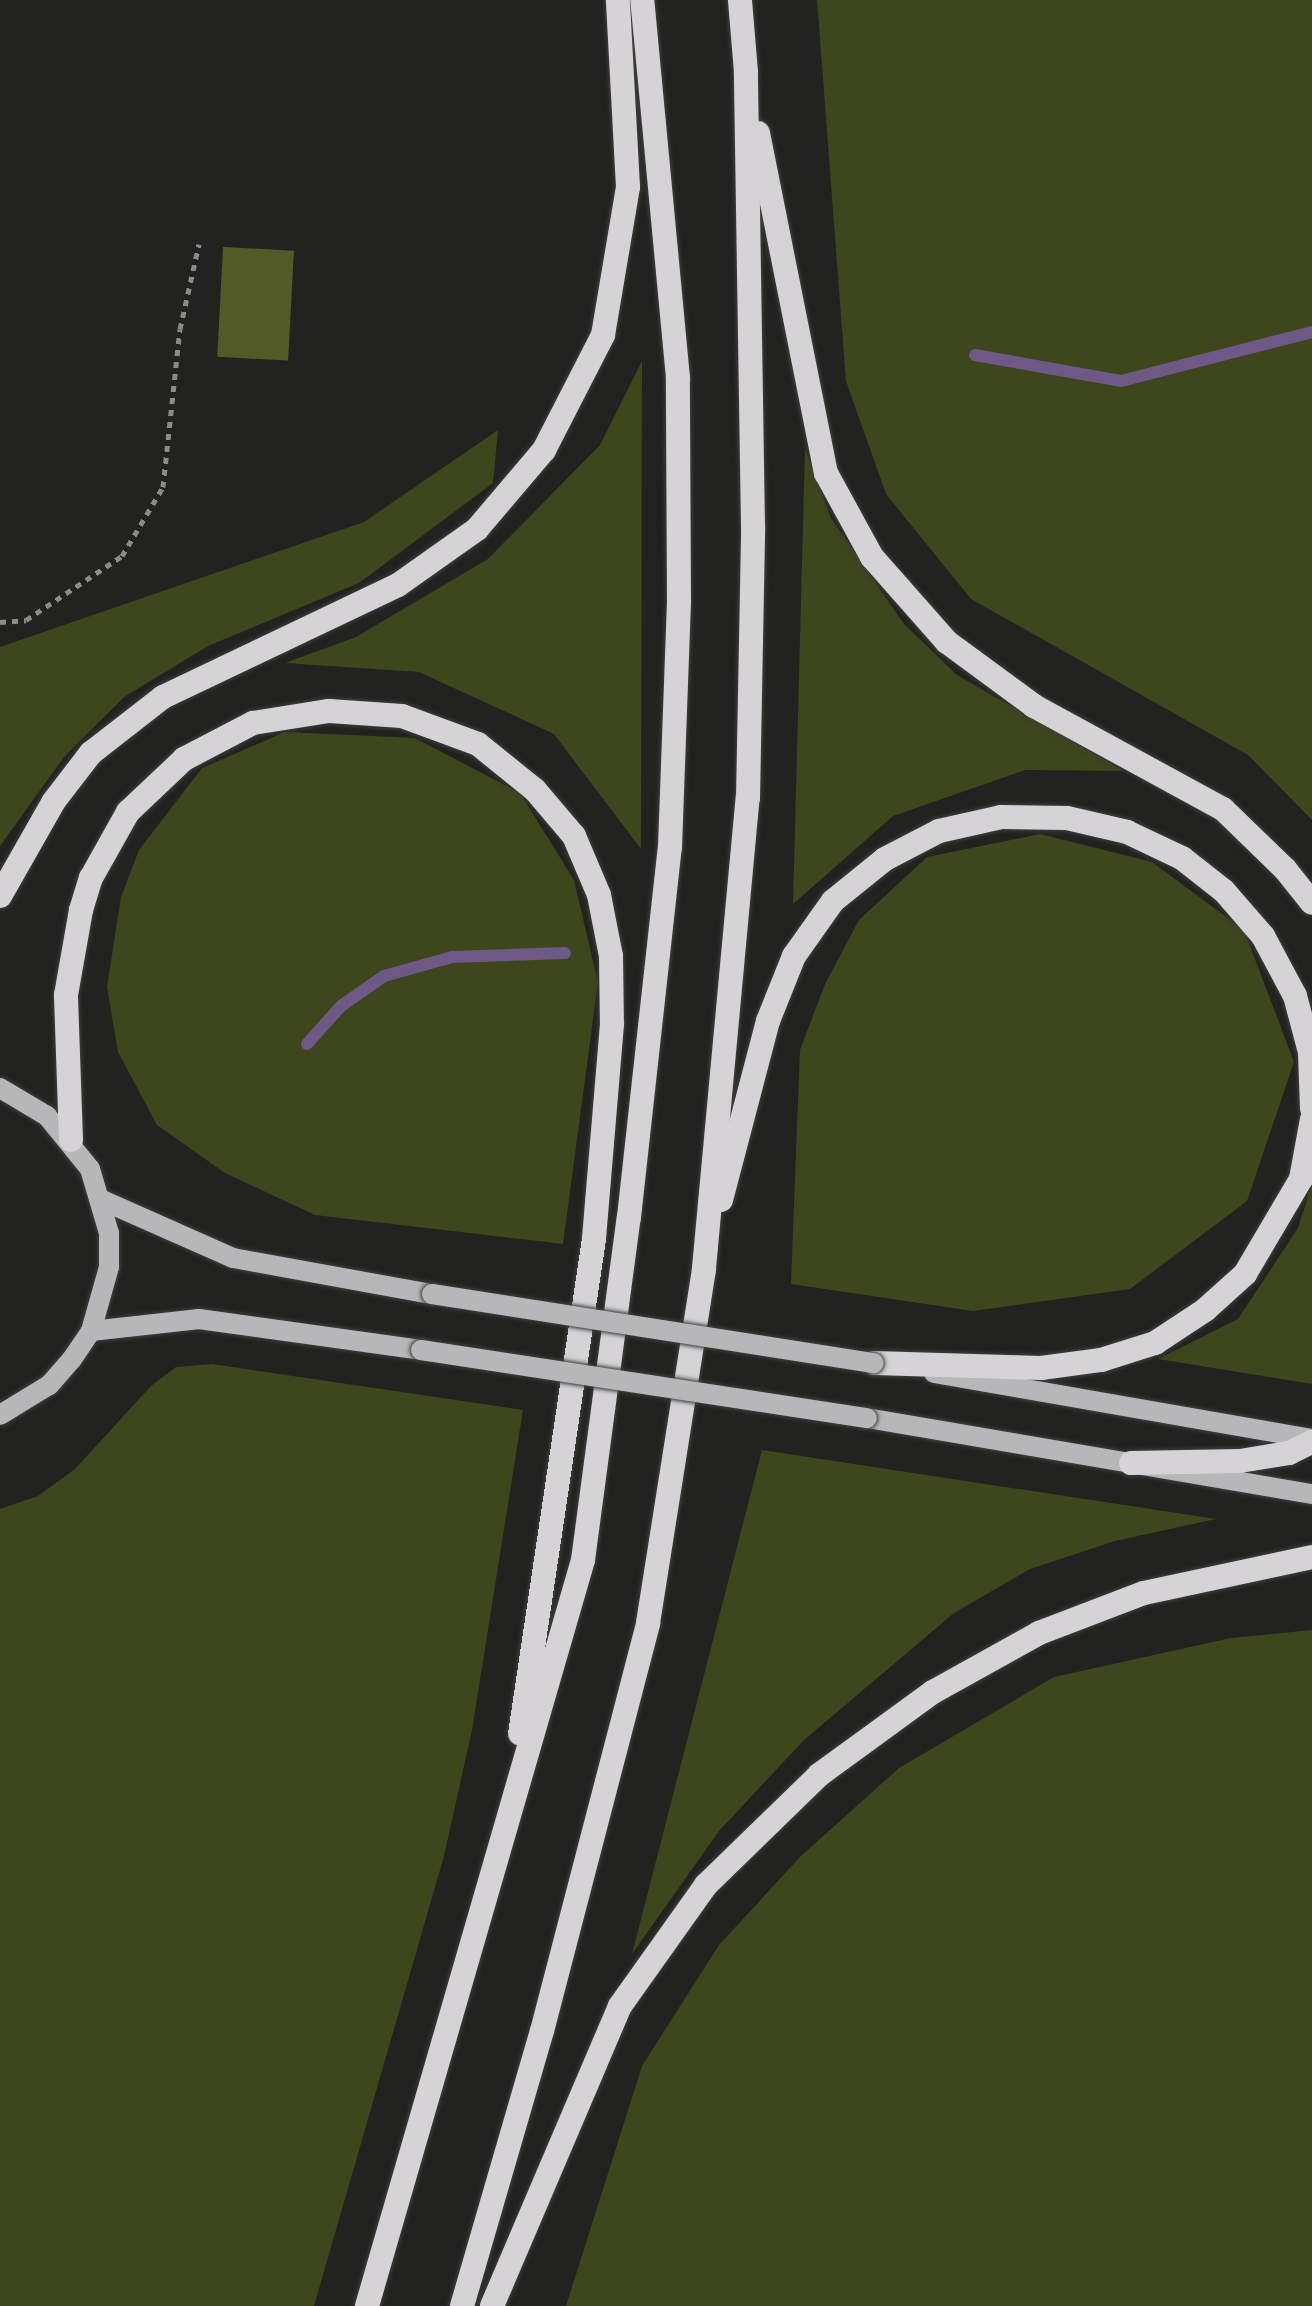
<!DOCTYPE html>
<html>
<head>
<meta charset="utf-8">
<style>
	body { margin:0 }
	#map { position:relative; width:1312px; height:2306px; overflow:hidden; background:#222321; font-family:Helvetica,sans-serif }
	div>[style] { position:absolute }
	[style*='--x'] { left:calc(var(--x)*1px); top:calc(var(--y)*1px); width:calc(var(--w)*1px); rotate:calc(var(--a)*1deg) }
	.green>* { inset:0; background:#3e461c }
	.stream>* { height:12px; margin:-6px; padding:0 6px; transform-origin:6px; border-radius:6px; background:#6e5886 }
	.building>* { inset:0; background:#525b27; transform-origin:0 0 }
	.path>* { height:5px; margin-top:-2.5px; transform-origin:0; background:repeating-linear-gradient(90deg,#8b8c8a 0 6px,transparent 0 12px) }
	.roads { filter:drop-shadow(0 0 2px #3d3e3c) drop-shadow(0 0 2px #3d3e3c) }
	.primary>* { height:20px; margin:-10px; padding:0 10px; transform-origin:10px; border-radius:10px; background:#b7b6b8 }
	.highway>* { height:24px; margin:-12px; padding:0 12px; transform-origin:12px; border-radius:12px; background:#d5d3d6 }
	.bridges { filter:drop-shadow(0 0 2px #3d3e3c) drop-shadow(0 0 2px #3d3e3c) }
	.primary-bridge>* { height:20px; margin:-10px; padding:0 10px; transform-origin:10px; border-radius:10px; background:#b7b6b8 }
	span { translate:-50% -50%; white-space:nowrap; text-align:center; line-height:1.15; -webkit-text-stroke:8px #191a17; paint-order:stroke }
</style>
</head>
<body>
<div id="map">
	<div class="green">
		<i style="clip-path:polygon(817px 0,1312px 0,1312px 820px,1248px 755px,971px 599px,886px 494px,846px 381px)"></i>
		<i style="clip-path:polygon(642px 361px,641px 849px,554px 734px,419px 672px,285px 663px,356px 637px,488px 559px,600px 445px)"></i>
		<i style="clip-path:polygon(498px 430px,493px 483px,359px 583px,208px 646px,124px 697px,64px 757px,0 846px,0 647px,364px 522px)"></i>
		<i style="clip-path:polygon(805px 449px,831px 518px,904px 624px,957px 675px,1124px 771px,1025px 770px,893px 816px,793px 904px)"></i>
		<i style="clip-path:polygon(285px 732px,415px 738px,520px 793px,574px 880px,598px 982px,563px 1244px,315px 1215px,225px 1173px,157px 1125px,118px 1052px,107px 987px,121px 897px,139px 850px,202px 768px)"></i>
		<i style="clip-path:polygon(1040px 834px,1152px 862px,1244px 930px,1294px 1062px,1247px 1201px,1130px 1289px,973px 1311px,791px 1284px,800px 1050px,825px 984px,859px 920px,927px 857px)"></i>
		<i style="clip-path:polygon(1312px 1184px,1312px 1384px,1158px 1359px,1238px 1319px,1298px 1228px)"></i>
		<i style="clip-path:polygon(212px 1364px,523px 1410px,472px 1730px,444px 1856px,314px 2306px,0 2306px,0 1509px,38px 1496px,75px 1469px,151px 1386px,176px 1367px)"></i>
		<i style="clip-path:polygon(762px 1450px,1216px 1519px,1115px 1541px,1030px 1569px,954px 1613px,804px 1740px,719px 1831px,632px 1954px)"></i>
		<i style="clip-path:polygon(1312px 1630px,1312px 2306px,566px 2306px,642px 2066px,719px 1945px,801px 1856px,899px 1768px,1054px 1677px,1231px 1638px)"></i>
	</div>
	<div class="stream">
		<i style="--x:975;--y:355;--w:148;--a:10.1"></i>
		<i style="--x:1121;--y:381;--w:197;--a:-14.4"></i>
		<i style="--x:307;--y:1044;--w:51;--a:-48.2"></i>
		<i style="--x:341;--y:1006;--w:52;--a:-34.9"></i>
		<i style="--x:384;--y:976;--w:71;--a:-15.6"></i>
		<i style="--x:452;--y:957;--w:113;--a:-2"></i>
	</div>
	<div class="building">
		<i style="left:223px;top:247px;width:71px;height:110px;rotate:3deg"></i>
	</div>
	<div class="path">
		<i style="--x:0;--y:622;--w:26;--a:-4"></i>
		<i style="--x:26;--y:620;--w:115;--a:-33.7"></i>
		<i style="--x:122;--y:556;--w:80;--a:-59.3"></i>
		<i style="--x:163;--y:487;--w:159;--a:-83.9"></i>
		<i style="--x:180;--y:329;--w:87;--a:-77.4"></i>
	</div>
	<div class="roads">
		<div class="primary">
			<i style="--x:0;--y:1088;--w:55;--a:30.8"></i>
			<i style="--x:47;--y:1116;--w:68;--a:50.9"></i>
			<i style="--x:90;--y:1169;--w:67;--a:73.5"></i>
			<i style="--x:109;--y:1233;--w:34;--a:90"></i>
			<i style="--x:109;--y:1267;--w:66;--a:105.7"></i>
			<i style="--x:91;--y:1331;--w:34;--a:124"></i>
			<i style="--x:72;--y:1359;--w:35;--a:131"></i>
			<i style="--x:49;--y:1385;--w:57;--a:148.5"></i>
			<i style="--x:102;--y:1200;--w:143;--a:23.9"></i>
			<i style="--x:233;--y:1258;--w:202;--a:10.3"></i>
			<i style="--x:91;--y:1331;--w:109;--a:-6.3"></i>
			<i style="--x:199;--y:1319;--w:224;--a:7.9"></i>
			<i style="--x:934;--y:1373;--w:384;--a:9.9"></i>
			<i style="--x:867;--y:1418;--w:451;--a:9.7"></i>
		</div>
		<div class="highway">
			<i style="--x:758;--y:133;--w:347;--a:78.7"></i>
			<i style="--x:826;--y:473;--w:96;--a:61.3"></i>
			<i style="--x:872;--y:557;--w:113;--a:48.6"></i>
			<i style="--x:947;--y:642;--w:108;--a:36.3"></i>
			<i style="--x:1034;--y:706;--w:215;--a:28.6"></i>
			<i style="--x:1223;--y:809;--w:86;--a:44.1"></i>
			<i style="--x:1285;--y:869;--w:43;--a:51.5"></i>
			<i style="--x:0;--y:896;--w:109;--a:-60.4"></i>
			<i style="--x:54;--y:801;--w:61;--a:-52.4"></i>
			<i style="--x:91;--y:753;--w:91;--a:-37.9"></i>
			<i style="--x:163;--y:697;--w:260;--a:-25.5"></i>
			<i style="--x:398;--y:585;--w:97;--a:-35.3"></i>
			<i style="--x:477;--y:529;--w:104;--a:-49.7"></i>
			<i style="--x:544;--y:450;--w:129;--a:-62.8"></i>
			<i style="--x:603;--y:335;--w:150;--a:-80.4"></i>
			<i style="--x:628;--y:187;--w:187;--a:-93.1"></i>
			<i style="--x:71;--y:1140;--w:145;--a:-92"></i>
			<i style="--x:66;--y:995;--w:86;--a:-80"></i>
			<i style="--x:81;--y:910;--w:34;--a:-73"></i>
			<i style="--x:91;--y:878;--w:76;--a:-60.7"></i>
			<i style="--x:128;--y:812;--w:77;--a:-43.4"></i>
			<i style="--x:184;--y:759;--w:78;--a:-27.6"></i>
			<i style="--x:253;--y:723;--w:77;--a:-9"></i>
			<i style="--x:329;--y:711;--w:73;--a:3.9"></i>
			<i style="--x:402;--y:716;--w:81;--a:20.2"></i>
			<i style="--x:478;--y:744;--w:73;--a:38.9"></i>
			<i style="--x:535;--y:790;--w:60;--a:49.7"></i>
			<i style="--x:574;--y:836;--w:64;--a:67"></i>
			<i style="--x:599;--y:895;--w:62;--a:78.9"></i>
			<i style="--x:611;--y:956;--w:68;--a:89.2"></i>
			<i style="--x:612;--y:1024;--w:216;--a:94.8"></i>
			<i style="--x:594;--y:1239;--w:500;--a:98.5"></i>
			<i style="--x:721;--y:1200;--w:185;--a:-75.3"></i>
			<i style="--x:768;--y:1021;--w:70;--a:-68.2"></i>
			<i style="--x:794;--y:956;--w:67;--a:-54.7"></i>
			<i style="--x:833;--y:901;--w:67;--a:-38.9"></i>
			<i style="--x:885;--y:859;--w:61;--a:-27.4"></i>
			<i style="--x:939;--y:831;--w:64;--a:-12.7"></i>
			<i style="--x:1001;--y:817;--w:66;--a:0.9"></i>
			<i style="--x:1067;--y:818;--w:62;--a:13.1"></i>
			<i style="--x:1127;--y:832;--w:61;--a:25.3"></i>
			<i style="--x:1182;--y:858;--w:53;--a:38.2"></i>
			<i style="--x:1224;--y:891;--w:60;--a:49.1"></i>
			<i style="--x:1263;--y:936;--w:68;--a:61.9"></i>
			<i style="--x:1295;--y:996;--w:58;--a:75"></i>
			<i style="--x:1310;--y:1052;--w:56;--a:88"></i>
			<i style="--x:874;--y:1363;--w:167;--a:1.7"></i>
			<i style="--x:1041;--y:1368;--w:61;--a:-7.6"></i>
			<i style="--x:1101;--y:1360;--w:57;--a:-17.5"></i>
			<i style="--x:1155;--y:1343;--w:60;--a:-33.4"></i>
			<i style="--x:1205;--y:1310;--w:54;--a:-42"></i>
			<i style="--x:1245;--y:1274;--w:110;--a:-59.5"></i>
			<i style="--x:1301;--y:1179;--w:61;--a:-79.6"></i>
			<i style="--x:1131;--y:1463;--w:109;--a:-1.1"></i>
			<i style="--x:1240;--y:1461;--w:50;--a:-9.3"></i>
			<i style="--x:1289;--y:1453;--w:25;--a:-26"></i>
			<i style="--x:367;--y:2306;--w:777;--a:-73.85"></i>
			<i style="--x:583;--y:1560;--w:346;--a:-82.4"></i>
			<i style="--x:629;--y:1217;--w:372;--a:-83.7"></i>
			<i style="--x:670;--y:847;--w:246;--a:-87.9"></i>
			<i style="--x:679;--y:601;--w:223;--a:-90.3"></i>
			<i style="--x:678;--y:378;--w:380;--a:-95.4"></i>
			<i style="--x:462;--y:2306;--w:286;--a:-73.8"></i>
			<i style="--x:542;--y:2031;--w:422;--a:-75.4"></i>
			<i style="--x:648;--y:1623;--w:359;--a:-81"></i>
			<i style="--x:704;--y:1268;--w:472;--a:-84.7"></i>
			<i style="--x:748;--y:798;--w:271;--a:-88.9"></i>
			<i style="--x:753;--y:527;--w:455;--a:-90.9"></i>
			<i style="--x:746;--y:72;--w:72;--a:-94.8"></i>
			<i style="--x:492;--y:2306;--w:326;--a:-66.9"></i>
			<i style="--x:620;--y:2006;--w:148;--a:-54.6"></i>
			<i style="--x:706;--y:1885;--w:158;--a:-44.2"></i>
			<i style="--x:819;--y:1775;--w:141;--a:-36.1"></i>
			<i style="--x:933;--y:1692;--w:121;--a:-29.1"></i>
			<i style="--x:1039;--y:1633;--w:112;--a:-20.9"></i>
			<i style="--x:1144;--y:1593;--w:172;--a:-12.1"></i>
		</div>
	</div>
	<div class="bridges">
		<div class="primary-bridge">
			<i style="--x:432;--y:1294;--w:447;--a:8.9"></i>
			<i style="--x:421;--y:1350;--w:451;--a:8.7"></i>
		</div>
	</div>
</div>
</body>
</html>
